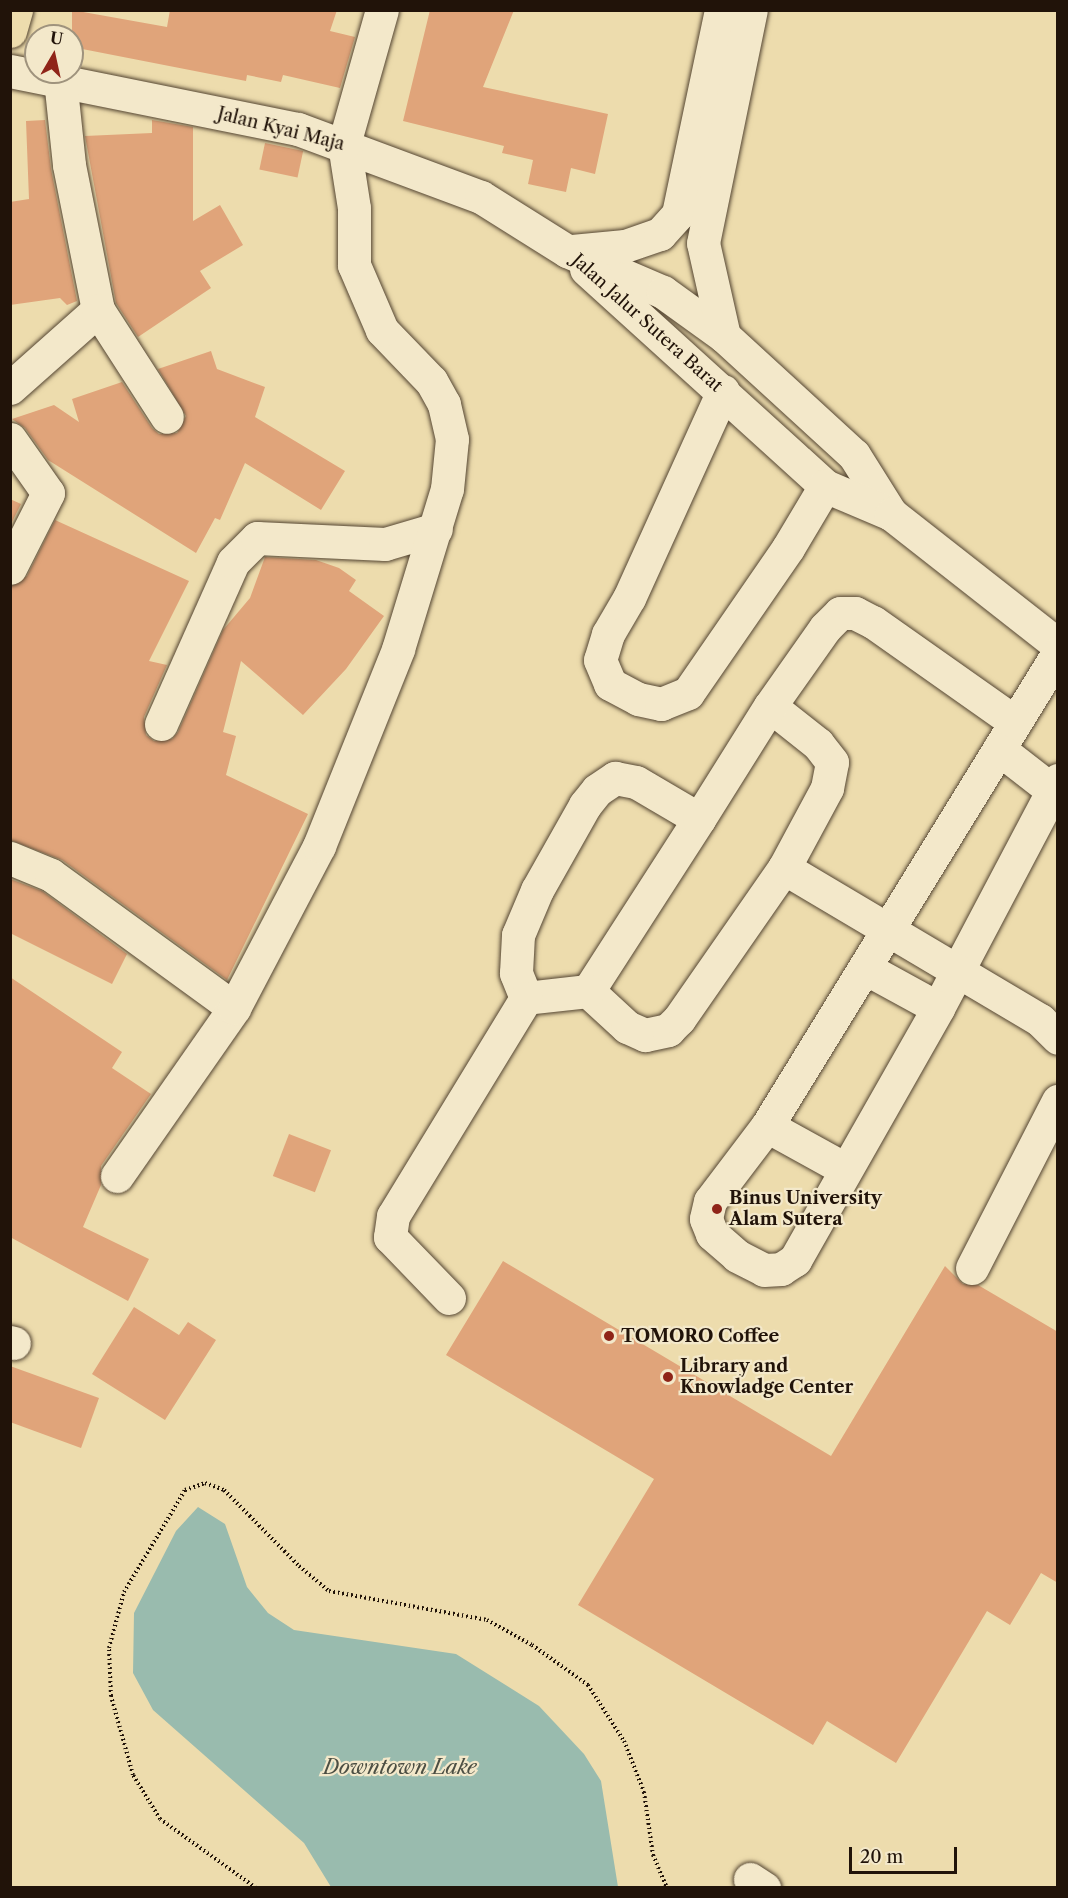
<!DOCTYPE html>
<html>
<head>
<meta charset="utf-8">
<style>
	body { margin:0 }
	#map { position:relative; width:1068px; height:1898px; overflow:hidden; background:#eddcad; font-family:"Libre Caslon Text",serif }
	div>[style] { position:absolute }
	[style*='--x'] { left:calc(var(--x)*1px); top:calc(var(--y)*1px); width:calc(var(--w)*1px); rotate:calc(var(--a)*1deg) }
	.water>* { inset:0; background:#99bbae }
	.building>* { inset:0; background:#e0a47a; transform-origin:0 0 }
	.path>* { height:4px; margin-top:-2px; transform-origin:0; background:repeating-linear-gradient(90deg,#211309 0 1.5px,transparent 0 4.5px) }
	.roads { filter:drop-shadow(0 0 2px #544532) drop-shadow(0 0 2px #544532) }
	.minor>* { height:33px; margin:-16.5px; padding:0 16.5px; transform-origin:16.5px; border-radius:16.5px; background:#f3e8ca }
	.major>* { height:33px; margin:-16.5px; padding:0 16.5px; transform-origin:16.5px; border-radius:16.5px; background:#eddcad }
	.dots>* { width:16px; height:16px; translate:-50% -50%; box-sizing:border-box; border:3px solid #f3e8ca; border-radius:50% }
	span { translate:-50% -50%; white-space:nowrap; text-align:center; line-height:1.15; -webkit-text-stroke:4.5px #f3e8ca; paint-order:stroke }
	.street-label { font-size:18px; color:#211309 }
	.poi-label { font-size:18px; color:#211309; font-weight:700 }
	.left { translate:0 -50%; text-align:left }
	.water-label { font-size:20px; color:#4b4e43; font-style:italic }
	.frame { position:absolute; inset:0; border:12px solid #211309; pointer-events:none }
	.north { position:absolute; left:24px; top:24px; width:60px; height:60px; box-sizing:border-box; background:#f3e8ca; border:2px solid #9f937d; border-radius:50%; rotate:9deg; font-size:16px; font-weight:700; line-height:24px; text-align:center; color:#211309 }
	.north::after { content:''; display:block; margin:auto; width:21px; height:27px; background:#8f2418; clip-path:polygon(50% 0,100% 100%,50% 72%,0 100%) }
	.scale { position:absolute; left:849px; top:1847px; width:108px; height:27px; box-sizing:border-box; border:3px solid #211309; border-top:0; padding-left:8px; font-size:18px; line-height:21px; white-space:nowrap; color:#211309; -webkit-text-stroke:4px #f3e8ca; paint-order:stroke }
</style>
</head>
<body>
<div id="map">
	<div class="water">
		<i style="clip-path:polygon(198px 1507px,225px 1524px,247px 1587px,268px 1613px,294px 1630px,456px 1654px,539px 1706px,584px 1754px,601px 1781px,618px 1887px,331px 1887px,304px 1843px,153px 1710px,133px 1673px,134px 1613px,176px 1531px)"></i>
	</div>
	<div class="building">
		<i style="clip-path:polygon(72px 10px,167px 27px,170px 10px,337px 10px,330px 31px,355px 37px,340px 88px,283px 75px,281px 82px,247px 75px,246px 81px,72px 47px)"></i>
		<i style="clip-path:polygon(430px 10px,514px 10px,483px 87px,608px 114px,595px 174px,571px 168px,566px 192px,528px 184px,533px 160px,502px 153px,504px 146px,403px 121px)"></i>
		<i style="clip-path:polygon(45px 120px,51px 169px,77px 301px,67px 305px,60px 298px,10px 305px,10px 202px,29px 199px,26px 121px)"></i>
		<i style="clip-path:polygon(152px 120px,193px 127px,193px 221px,220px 205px,243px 245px,200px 271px,211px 288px,138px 337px,116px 303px,85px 136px,152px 133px)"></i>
		<i style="left:265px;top:143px;width:39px;height:27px;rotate:12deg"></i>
		<i style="clip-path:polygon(211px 351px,217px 369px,265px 387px,255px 417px,345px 471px,321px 510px,245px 463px,220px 520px,215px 518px,196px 553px,48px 460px,25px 428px,12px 419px,54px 405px,79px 422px,72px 399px,122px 382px,152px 428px,159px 434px,177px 433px,186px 416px,158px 369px)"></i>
		<i style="clip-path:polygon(10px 499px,21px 504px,10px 526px)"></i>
		<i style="clip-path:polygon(55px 520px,189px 581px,149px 661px,167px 665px,144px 717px,146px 735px,154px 741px,172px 739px,178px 732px,223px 630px,250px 598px,265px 557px,316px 560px,339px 568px,356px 580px,349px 591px,384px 616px,346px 669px,303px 715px,241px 661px,223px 732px,236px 736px,226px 775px,308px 814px,227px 980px,62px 860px,10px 840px,10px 587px,27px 576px)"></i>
		<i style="clip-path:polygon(10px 879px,42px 891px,127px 954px,112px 984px,10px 933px)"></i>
		<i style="clip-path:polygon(10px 977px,122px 1052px,112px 1068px,151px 1094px,101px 1166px,101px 1185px,83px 1227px,149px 1259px,128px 1301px,10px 1237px)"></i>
		<i style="left:289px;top:1134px;width:45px;height:45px;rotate:21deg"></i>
		<i style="clip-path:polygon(503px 1261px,831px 1456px,945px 1266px,963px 1284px,978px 1285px,1058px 1332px,1058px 1583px,1041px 1573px,1010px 1625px,987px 1611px,896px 1763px,827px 1721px,813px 1745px,578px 1605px,654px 1479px,446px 1355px)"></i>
		<i style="clip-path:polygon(134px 1307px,179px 1335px,188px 1322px,216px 1340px,165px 1420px,92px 1374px)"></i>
		<i style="clip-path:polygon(10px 1366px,99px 1398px,81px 1448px,10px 1422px)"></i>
	</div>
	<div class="path">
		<i style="--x:256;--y:1888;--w:118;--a:-144.3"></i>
		<i style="--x:160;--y:1819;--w:52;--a:-121.5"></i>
		<i style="--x:133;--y:1775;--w:82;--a:-105.6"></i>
		<i style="--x:111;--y:1696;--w:48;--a:-92.4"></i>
		<i style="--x:109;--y:1648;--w:58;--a:-75"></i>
		<i style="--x:124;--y:1592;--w:119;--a:-59.1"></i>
		<i style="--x:185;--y:1490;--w:21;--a:-19"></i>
		<i style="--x:205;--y:1483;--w:20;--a:20"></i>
		<i style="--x:224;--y:1490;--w:107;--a:45.4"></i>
		<i style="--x:299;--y:1566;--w:39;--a:40"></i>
		<i style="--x:329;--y:1591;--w:161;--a:10.4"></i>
		<i style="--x:487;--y:1620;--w:51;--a:29.1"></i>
		<i style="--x:532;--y:1645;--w:69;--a:35.5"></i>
		<i style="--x:588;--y:1685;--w:67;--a:57.3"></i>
		<i style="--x:624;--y:1741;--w:55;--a:68.6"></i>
		<i style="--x:644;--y:1792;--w:64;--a:81.9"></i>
		<i style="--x:653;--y:1855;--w:36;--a:67"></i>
	</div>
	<div class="roads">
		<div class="minor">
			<i style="--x:10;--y:71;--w:294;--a:11.4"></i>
			<i style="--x:298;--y:129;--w:195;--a:20.4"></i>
			<i style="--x:481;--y:197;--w:102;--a:32.1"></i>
			<i style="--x:567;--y:251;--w:104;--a:23.1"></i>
			<i style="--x:663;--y:292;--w:75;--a:35.8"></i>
			<i style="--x:724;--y:336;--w:176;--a:42.5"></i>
			<i style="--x:854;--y:455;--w:70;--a:57.9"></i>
			<i style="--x:60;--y:79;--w:86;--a:84"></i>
			<i style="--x:69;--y:165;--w:148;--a:78.7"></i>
			<i style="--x:572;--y:251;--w:53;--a:-5.4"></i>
			<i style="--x:625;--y:246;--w:37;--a:-19"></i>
			<i style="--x:660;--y:234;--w:27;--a:-48"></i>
			<i style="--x:678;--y:214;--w:208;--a:-78.1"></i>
			<i style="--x:586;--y:269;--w:323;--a:42.2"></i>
			<i style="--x:825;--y:486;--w:72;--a:23"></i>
			<i style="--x:891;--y:514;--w:212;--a:38.1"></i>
			<i style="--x:724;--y:336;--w:95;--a:-102.7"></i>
			<i style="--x:703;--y:243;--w:238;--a:-78.4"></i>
			<i style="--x:10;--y:388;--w:118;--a:-41.6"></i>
			<i style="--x:98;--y:310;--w:127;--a:57.2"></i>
			<i style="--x:723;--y:391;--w:227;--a:114.4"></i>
			<i style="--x:629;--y:598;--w:42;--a:120.3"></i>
			<i style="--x:608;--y:634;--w:27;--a:107"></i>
			<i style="--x:600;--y:660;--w:26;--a:67"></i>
			<i style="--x:610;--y:684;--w:32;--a:28"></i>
			<i style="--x:638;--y:699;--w:24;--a:12"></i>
			<i style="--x:661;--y:704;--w:29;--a:-22"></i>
			<i style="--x:688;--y:693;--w:176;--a:-55.4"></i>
			<i style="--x:788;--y:548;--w:72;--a:-59.2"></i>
			<i style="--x:10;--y:439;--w:66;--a:54.9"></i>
			<i style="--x:48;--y:493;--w:84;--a:116.9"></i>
			<i style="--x:1058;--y:653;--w:555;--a:121.6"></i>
			<i style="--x:767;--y:1126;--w:94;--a:127.2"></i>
			<i style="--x:710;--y:1201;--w:18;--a:103"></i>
			<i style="--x:706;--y:1219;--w:16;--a:68"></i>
			<i style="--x:712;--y:1234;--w:33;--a:41"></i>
			<i style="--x:737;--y:1256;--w:30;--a:27"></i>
			<i style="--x:764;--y:1270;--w:17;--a:-3"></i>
			<i style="--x:781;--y:1269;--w:17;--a:-33"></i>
			<i style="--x:795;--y:1260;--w:290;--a:-60.4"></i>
			<i style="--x:938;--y:1008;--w:258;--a:-62.2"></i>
			<i style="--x:161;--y:724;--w:177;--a:-66"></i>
			<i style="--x:233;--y:562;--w:34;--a:-45"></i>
			<i style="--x:257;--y:538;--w:128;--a:2.7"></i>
			<i style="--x:385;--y:544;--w:53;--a:-16.4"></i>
			<i style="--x:999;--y:749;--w:75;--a:37.9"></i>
			<i style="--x:699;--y:819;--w:205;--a:122.8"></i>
			<i style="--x:588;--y:991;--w:53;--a:42.7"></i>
			<i style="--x:627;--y:1027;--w:20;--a:24"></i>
			<i style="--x:645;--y:1035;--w:24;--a:-12"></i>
			<i style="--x:668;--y:1030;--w:16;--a:-45"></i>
			<i style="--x:679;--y:1019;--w:184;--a:-55.2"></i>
			<i style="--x:784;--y:868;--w:91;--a:-61.7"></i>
			<i style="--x:827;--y:788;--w:26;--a:-79"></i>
			<i style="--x:832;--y:762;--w:23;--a:-128"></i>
			<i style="--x:818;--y:744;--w:61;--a:-141.6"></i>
			<i style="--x:10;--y:858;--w:44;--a:22.5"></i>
			<i style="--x:51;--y:875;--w:226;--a:36"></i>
			<i style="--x:784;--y:868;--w:298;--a:30.7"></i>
			<i style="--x:1040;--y:1020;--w:25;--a:45"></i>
			<i style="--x:865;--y:968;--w:83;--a:28.7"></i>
			<i style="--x:588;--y:991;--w:62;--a:173.6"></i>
			<i style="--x:526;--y:998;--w:27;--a:-112"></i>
			<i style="--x:516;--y:973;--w:38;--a:-87"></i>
			<i style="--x:518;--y:935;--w:49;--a:-67.1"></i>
			<i style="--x:537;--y:890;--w:98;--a:-60.5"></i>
			<i style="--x:585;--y:805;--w:19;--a:-51"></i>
			<i style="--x:597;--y:790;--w:22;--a:-34"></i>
			<i style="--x:615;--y:778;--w:21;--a:11"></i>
			<i style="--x:636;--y:782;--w:73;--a:30.4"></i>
			<i style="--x:699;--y:819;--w:133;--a:-57.9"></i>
			<i style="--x:770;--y:706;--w:95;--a:-54.8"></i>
			<i style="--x:825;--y:628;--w:21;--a:-45"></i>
			<i style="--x:840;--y:613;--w:15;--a:0"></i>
			<i style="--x:855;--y:613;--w:20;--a:27"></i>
			<i style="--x:873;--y:622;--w:174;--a:35.2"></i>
			<i style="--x:767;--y:1126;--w:89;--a:28.9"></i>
			<i style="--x:117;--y:1176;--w:205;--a:-55.1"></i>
			<i style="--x:234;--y:1008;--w:183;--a:-62.3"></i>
			<i style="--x:319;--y:846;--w:212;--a:-68.1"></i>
			<i style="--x:398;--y:649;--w:167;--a:-73"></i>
			<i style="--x:447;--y:489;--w:50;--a:-84.3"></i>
			<i style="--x:452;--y:439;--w:36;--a:-103"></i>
			<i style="--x:444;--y:404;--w:26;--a:-119"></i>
			<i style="--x:431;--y:381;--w:71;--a:-133.9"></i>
			<i style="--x:382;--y:330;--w:71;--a:-113.3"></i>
			<i style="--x:354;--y:265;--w:57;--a:-90"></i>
			<i style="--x:354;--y:208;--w:65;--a:-98.9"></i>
			<i style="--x:344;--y:144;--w:139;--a:-74.2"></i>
			<i style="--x:972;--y:1268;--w:188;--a:-62.8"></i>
			<i style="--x:449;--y:1298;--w:85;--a:-134"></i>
			<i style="--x:390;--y:1237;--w:21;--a:-82"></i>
			<i style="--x:393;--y:1216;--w:255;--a:-58.6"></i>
			<i style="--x:10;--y:1342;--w:4;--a:14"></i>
			<i style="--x:750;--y:1879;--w:17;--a:33"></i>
		</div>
		<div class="major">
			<i style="--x:10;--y:31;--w:22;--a:-74"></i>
		</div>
	</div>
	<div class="dots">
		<i style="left:717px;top:1209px;background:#8f2418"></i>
		<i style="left:609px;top:1336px;background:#8f2418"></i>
		<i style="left:668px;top:1377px;background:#8f2418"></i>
	</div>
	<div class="street-label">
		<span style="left:281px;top:129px;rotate:14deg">Jalan Kyai Maja</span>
		<span style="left:647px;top:323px;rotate:42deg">Jalan Jalur Sutera Barat</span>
	</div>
	<div class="poi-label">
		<span class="left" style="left:729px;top:1209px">Binus University<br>Alam Sutera</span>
		<span class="left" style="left:621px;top:1336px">TOMORO Coffee</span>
		<span class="left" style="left:680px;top:1377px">Library and<br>Knowladge Center</span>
	</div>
	<div class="water-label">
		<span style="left:400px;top:1767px">Downtown Lake</span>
	</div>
	<div class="frame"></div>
	<div class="north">U</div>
	<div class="scale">20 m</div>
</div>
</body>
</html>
